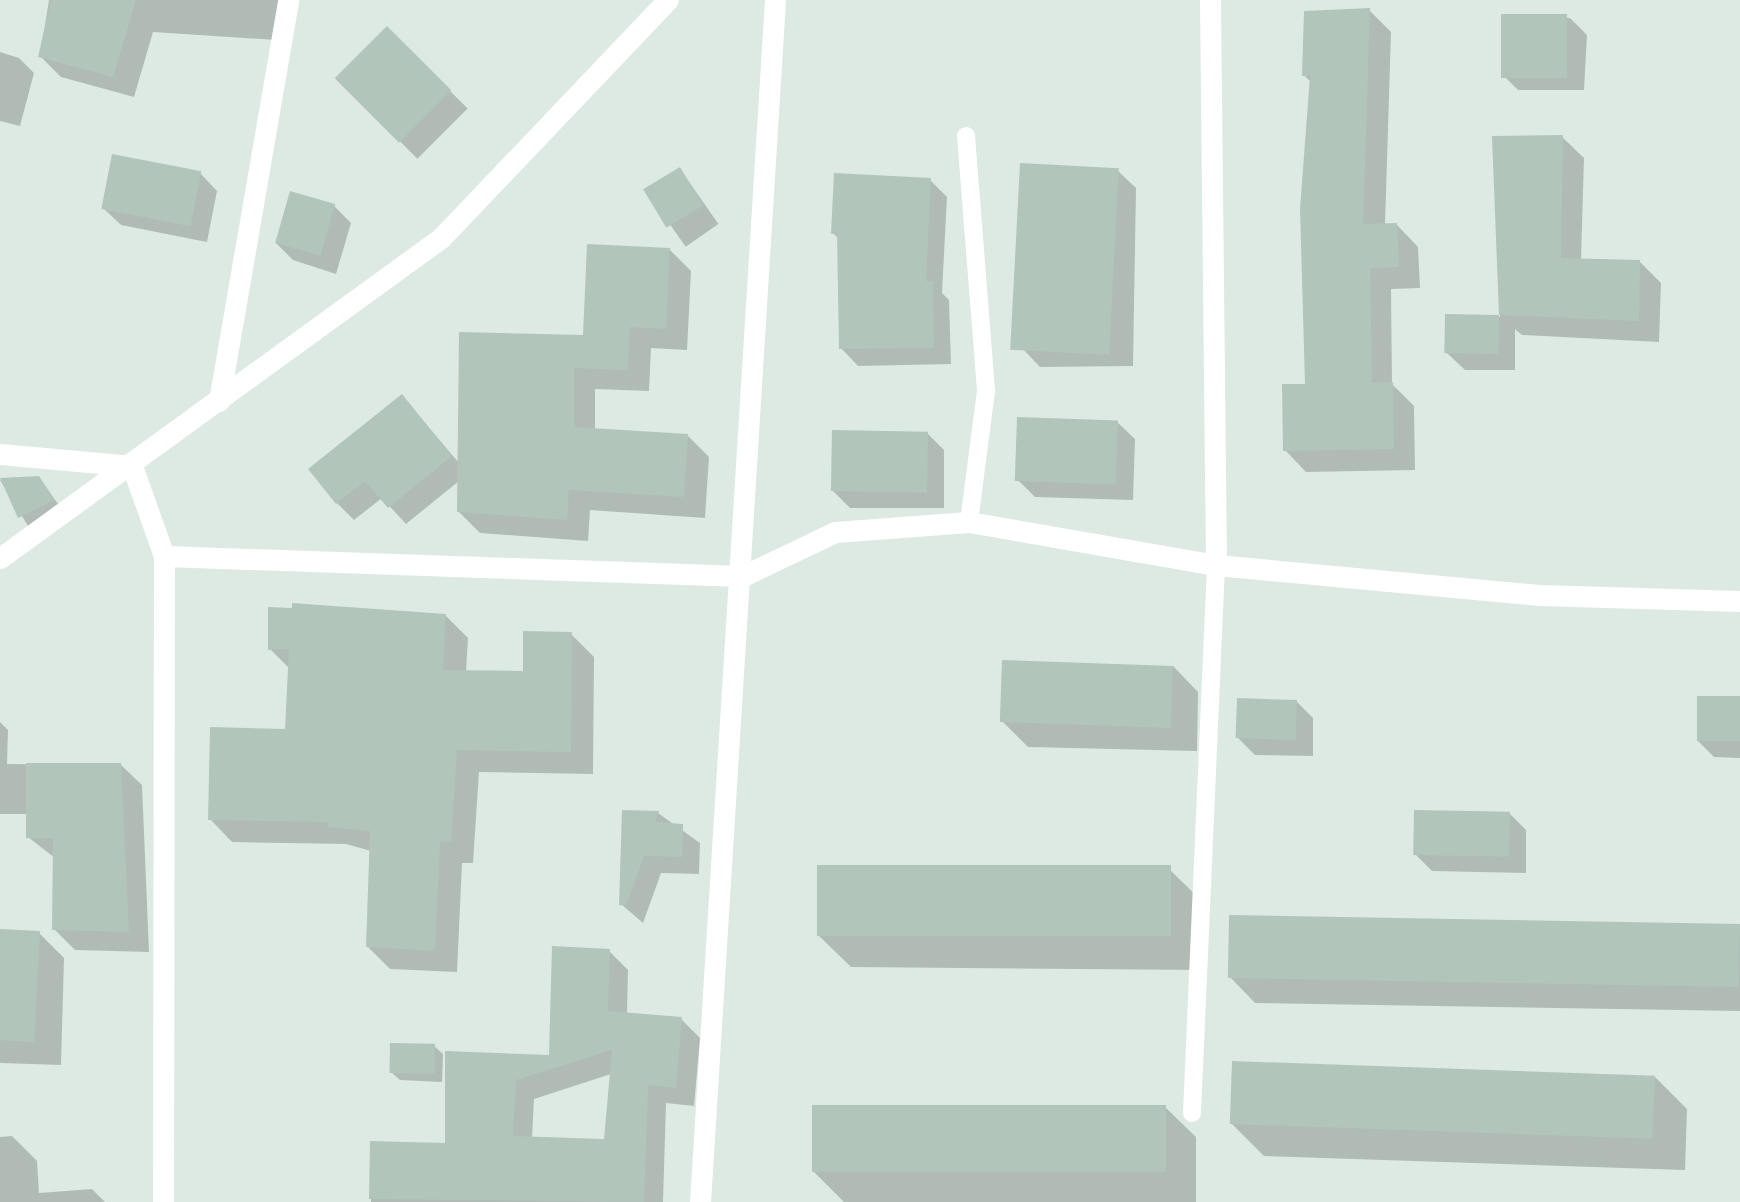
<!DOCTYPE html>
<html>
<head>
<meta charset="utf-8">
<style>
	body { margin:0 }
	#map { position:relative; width:1740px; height:1202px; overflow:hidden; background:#ddeae3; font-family:"Archivo Narrow",sans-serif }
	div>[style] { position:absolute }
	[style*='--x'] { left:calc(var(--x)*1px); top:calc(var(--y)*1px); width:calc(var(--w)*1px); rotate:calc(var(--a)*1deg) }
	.shadow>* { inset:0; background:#0003; transform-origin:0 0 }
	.building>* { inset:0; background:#b2c5bb; transform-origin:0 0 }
	.service>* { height:18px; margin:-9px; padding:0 9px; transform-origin:9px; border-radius:9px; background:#fff }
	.minor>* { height:21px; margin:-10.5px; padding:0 10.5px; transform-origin:10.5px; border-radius:10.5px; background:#fff }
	span { translate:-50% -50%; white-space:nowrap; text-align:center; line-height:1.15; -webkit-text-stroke:5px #edf7f1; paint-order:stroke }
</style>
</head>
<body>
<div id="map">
	<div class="shadow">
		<i style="clip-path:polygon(49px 0,293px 0,291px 41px,153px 32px,134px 97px,61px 77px,40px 56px)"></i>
		<i style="clip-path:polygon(1369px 10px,1391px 32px,1385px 225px,1397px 225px,1418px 247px,1420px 288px,1391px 289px,1392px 384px,1414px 406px,1415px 470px,1306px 472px,1285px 450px,1306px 386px,1311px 82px,1304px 75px)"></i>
		<i style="clip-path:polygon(1502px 16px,1570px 18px,1587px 35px,1584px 90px,1518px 90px,1501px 73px)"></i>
		<i style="left:387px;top:28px;width:114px;height:71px;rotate:45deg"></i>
		<i style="clip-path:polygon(0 52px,19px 58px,34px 73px,20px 126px,0 121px)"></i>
		<i style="clip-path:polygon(1562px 137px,1584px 158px,1581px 260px,1640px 262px,1661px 283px,1659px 342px,1522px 335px,1515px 329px,1515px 370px,1465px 370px,1447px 353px,1447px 316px,1500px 317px,1494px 138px)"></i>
		<i style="left:680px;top:169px;width:67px;height:40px;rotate:55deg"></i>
		<i style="clip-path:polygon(1118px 171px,1136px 188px,1133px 366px,1040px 367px,1023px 349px)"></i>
		<i style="clip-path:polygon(200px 173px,217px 191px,207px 242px,121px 225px,103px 208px)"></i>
		<i style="clip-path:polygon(930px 180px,947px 197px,942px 293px,949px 300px,951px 364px,858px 366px,841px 348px,839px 239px,833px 233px)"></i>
		<i style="clip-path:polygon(334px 206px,351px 223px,336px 274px,293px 260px,276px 243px)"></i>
		<i style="clip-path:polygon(670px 250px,691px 271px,687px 350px,651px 348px,649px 391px,595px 389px,595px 430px,688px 436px,709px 457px,705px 518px,590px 510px,588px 541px,480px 533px,459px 512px,459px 481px,406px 524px,382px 498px,354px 520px,337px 503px,402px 396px,459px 463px)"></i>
		<i style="clip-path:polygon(1117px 422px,1135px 439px,1133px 500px,1035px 497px,1018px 480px)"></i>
		<i style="clip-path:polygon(927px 433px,944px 450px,944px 508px,850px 508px,833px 491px)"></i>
		<i style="clip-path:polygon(38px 478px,62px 509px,28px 526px,0 480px)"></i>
		<i style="clip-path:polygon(445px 615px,468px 638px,466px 672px,524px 673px,571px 634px,594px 657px,593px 774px,479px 772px,473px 863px,462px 863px,457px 972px,390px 969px,368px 947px,371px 851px,346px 844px,232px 842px,210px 819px,286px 730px,290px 669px,270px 649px)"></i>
		<i style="clip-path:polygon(1173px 666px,1198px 692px,1197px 751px,1028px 747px,1003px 722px)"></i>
		<i style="clip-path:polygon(1740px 698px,1740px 758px,1714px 757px,1697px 740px)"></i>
		<i style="clip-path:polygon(1296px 701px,1313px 718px,1313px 756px,1255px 755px,1238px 738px)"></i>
		<i style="clip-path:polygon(0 722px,8px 730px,7px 764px,121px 765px,142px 785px,149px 952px,75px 950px,54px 929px,55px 858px,28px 837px,28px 814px,0 814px)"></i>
		<i style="clip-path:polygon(623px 812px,658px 813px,700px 843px,699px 874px,661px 873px,643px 923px,621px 904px)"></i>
		<i style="clip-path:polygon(1509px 813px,1526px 830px,1526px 873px,1432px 871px,1415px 854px)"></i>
		<i style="clip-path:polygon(1170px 870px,1203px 902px,1202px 970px,851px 967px,818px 935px)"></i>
		<i style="clip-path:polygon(1740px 925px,1740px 1011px,1255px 1003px,1230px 977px)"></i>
		<i style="clip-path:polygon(0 931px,39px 933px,64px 958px,61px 1065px,0 1063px)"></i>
		<i style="clip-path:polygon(evenodd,609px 951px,628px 970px,627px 1014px,681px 1019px,700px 1038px,694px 1106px,666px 1103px,663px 1202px,371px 1202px,371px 1143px,447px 1144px,446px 1053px,551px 1057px,609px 951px,611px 1074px,606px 1141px,532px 1138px,534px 1099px,611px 1074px)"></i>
		<i style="clip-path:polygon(434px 1046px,443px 1054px,442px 1082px,400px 1080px,391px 1072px)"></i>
		<i style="clip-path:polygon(1654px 1076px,1687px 1109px,1685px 1170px,1264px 1156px,1232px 1124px)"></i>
		<i style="clip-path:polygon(1165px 1107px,1196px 1137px,1196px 1202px,844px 1202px,814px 1172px)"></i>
		<i style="clip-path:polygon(12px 1136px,37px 1161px,39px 1193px,92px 1189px,105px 1202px,0 1202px,0 1137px)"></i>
	</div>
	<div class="building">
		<i style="clip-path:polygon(51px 0,136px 0,113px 77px,38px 57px)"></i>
		<i style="clip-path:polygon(1370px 8px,1363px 224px,1397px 223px,1399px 267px,1370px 268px,1372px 383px,1393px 382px,1394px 449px,1283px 451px,1282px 384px,1305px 384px,1300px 209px,1310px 76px,1302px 76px,1304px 11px)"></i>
		<i style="left:1567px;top:14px;width:64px;height:66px;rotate:90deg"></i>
		<i style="left:387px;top:26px;width:91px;height:74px;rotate:45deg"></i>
		<i style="clip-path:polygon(1563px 135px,1561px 258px,1640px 260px,1639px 321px,1499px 315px,1492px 136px)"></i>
		<i style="left:112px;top:154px;width:91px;height:56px;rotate:11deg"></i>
		<i style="left:1020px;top:163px;width:99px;height:187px;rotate:3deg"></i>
		<i style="left:680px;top:167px;width:45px;height:43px;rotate:59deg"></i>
		<i style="clip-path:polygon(834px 173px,931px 178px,926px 281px,933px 281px,934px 348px,839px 349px,837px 234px,831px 234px)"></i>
		<i style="left:290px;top:191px;width:47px;height:54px;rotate:16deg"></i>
		<i style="clip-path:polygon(587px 244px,670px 248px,666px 329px,630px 327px,628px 370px,574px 368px,574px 427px,688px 434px,684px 497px,569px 490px,567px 520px,457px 512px,459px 332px,583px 335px)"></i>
		<i style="left:1445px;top:314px;width:54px;height:39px;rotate:1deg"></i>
		<i style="clip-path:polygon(402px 394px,452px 456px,388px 508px,365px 481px,336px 504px,308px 469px)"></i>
		<i style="left:1017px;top:417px;width:101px;height:64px;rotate:2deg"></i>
		<i style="left:832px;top:430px;width:96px;height:61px;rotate:1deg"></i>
		<i style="clip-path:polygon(39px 476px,55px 500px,18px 518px,0 478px)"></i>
		<i style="clip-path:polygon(292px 603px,446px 614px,443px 670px,523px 671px,523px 631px,572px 632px,571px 752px,457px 750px,451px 842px,440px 841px,435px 951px,366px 947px,370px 831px,327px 827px,328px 822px,208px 820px,210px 727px,285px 729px,289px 649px,268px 650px,268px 607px,292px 608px)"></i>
		<i style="left:1002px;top:660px;width:171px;height:62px;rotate:2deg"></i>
		<i style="left:1697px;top:696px;width:43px;height:45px"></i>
		<i style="left:1237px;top:698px;width:60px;height:40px;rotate:2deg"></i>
		<i style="clip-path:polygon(26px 763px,121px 763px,129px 932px,52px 930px,53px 838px,26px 838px)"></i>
		<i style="clip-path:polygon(622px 810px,659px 811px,655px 822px,683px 824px,682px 857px,644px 856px,626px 906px,619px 905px)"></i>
		<i style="left:1414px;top:810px;width:96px;height:45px;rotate:1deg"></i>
		<i style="left:817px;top:865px;width:354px;height:71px"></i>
		<i style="left:1229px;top:915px;width:511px;height:63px;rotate:1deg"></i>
		<i style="left:0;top:929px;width:40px;height:111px;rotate:3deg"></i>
		<i style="clip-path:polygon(evenodd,552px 946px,610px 949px,608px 1011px,682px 1017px,676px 1088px,648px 1085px,644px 1202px,369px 1199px,370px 1141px,445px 1143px,445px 1051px,549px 1055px,552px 946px,612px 1050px,604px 1139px,513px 1136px,516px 1080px,612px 1050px)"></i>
		<i style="left:390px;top:1043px;width:45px;height:30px;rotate:1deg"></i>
		<i style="left:1232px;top:1061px;width:423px;height:63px;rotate:2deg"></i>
		<i style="left:812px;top:1105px;width:354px;height:67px"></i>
	</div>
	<div class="service">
		<i style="--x:966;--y:136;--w:256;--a:85.5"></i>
		<i style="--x:986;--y:391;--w:132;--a:97.4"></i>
		<i style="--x:1192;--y:1113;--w:549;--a:-87.49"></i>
	</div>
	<div class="minor">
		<i style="--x:1210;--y:0;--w:565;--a:89.39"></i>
		<i style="--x:219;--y:401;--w:407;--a:-80.2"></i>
		<i style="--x:0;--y:454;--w:133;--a:5.2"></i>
		<i style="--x:132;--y:466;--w:96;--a:70.4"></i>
		<i style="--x:164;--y:556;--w:646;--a:90.09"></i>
		<i style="--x:164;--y:556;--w:579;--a:1.98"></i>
		<i style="--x:743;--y:576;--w:102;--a:-25.6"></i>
		<i style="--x:835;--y:532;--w:134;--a:-4.3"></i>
		<i style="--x:969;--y:522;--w:251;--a:9.9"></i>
		<i style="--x:1216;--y:565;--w:325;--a:5.3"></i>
		<i style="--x:1540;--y:595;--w:200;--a:1.7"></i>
		<i style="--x:0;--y:558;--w:545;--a:-35.97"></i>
		<i style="--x:441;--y:238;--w:329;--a:-46.4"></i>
		<i style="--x:700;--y:1202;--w:1204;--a:-86.43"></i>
	</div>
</div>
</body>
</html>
